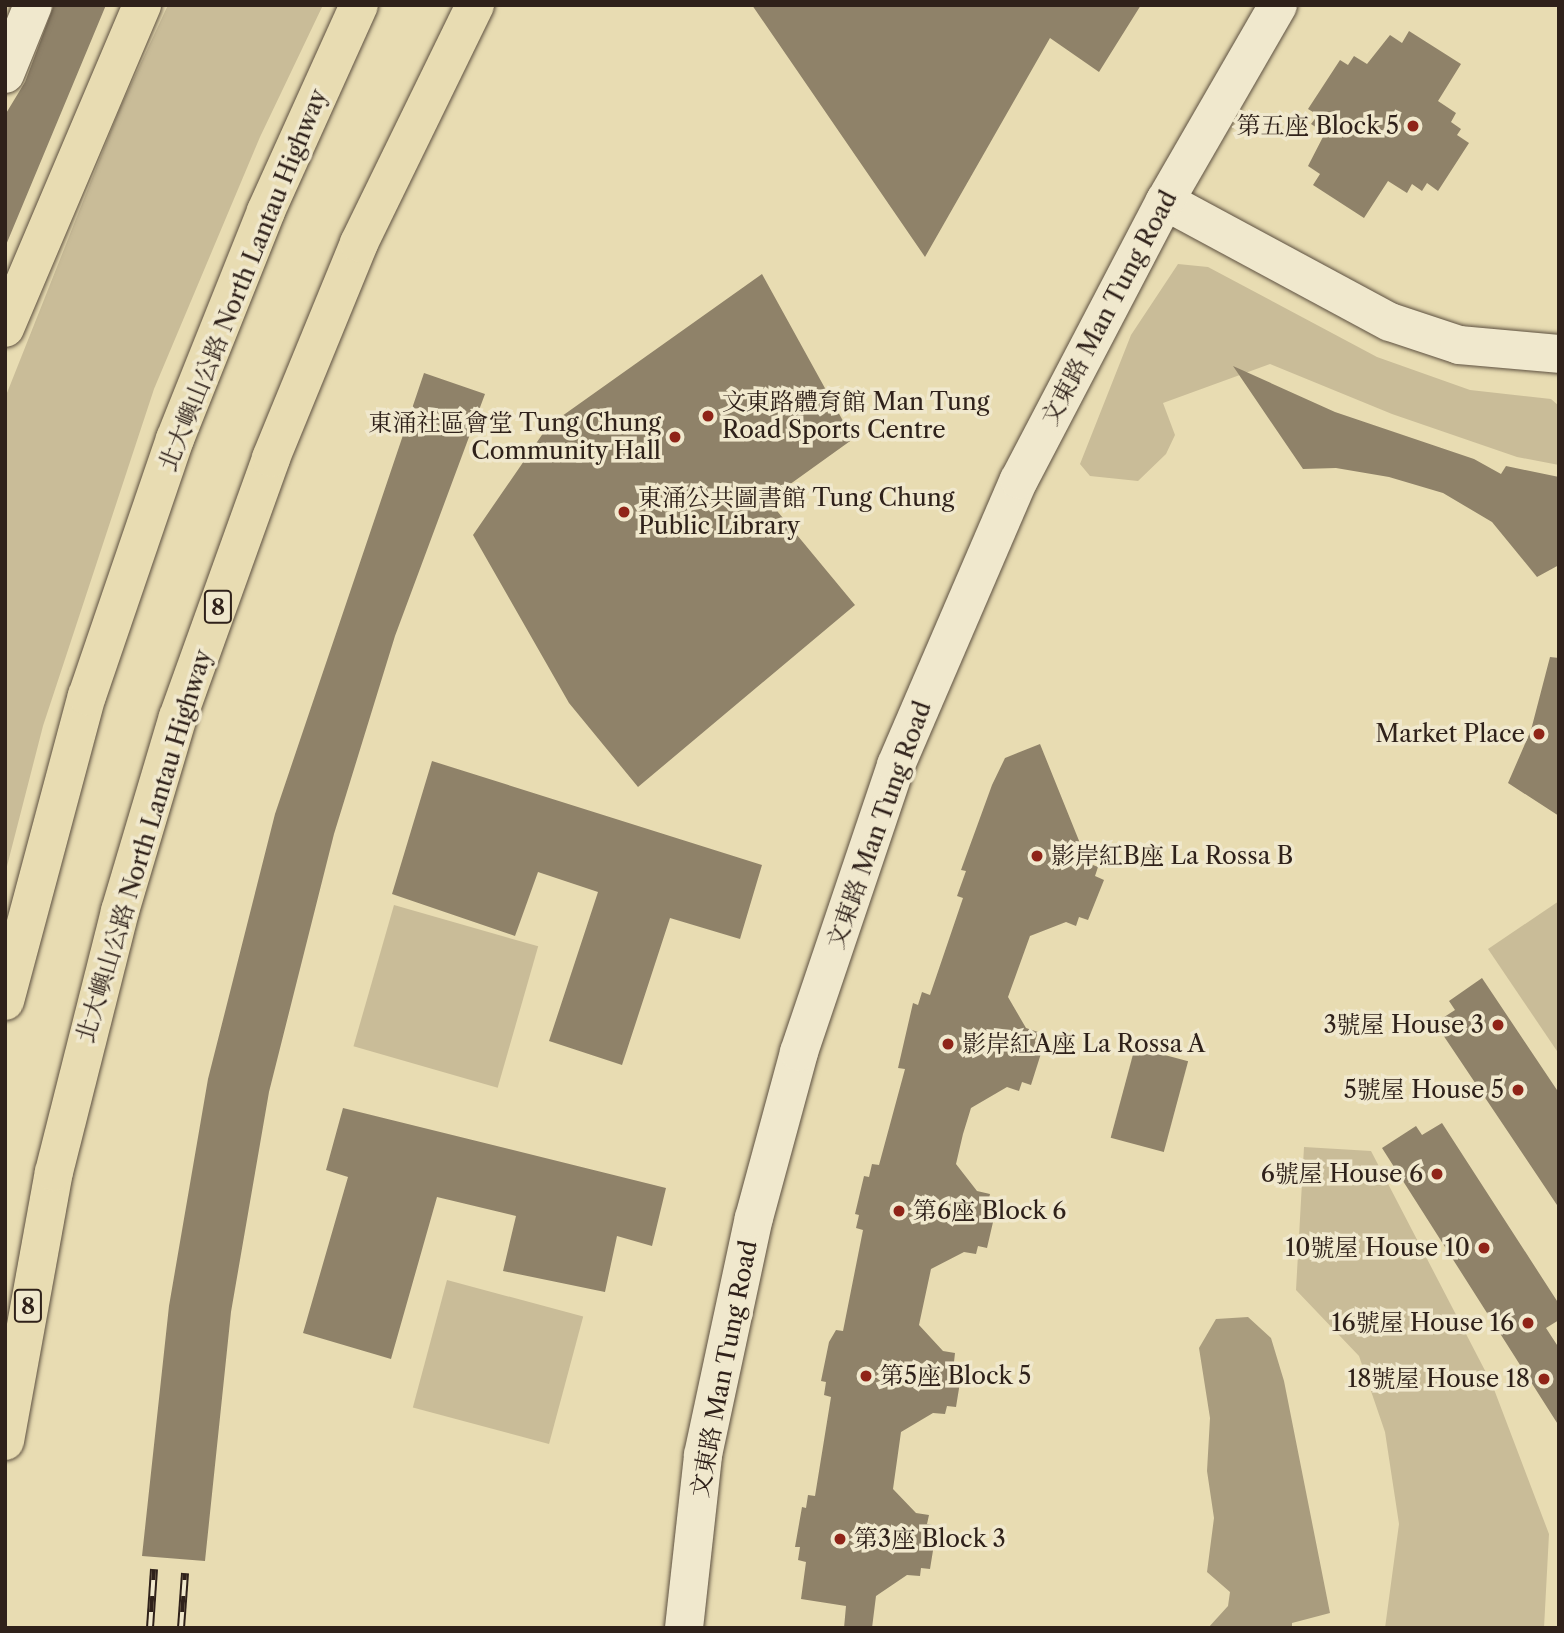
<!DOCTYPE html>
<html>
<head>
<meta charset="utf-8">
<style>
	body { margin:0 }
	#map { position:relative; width:1564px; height:1633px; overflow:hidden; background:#e8dcb2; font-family:"Libre Caslon Text","Noto Serif TC",serif }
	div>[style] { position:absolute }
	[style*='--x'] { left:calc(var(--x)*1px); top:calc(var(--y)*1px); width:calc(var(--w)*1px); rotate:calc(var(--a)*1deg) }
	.green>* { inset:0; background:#c9bc98; transform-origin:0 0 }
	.water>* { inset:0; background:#a99c7e }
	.building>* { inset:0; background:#8f8269; transform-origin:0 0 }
	.roads { filter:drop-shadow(0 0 2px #5d5040) drop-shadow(0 0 2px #5d5040) }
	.minor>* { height:38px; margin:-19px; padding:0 19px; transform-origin:19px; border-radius:19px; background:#f0e8cd }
	.major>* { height:38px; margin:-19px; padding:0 19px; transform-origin:19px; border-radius:19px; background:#e8dcb2 }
	.highway>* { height:38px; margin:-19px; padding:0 19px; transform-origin:19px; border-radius:19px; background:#e8dcb2 }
	.rail>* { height:8px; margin-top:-4px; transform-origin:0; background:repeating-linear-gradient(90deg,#f0e8cd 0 16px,#2f211a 0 32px); box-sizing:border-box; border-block:2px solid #2f211a }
	.dots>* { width:19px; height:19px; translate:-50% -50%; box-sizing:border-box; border:4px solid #f0e8cd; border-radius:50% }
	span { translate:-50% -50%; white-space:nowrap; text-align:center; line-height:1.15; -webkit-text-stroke:7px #f0e8cd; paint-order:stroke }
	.shield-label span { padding:2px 5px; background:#f0e8cd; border:2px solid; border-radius:5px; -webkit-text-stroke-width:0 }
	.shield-label { font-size:23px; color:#2f211a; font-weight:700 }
	.poi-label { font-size:24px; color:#2f211a }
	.right { translate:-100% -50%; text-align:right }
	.left { translate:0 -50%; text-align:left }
	.street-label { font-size:24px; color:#2f211a }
	.frame { position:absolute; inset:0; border:7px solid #2f211a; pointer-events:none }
</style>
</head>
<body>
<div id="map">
	<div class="green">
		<i style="clip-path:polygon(168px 5px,323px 5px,260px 137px,154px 389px,43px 726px,5px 874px,5px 398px,120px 108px)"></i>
		<i style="clip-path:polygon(1178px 264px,1208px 267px,1377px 357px,1470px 390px,1551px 399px,1559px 406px,1559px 465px,1517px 457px,1392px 414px,1270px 364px,1163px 403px,1175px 435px,1166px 454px,1138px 481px,1090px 476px,1080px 464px,1131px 335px)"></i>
		<i style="clip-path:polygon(1559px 901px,1559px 1054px,1488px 949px)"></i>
		<i style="left:394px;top:905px;width:150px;height:147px;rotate:16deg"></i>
		<i style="clip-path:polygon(1304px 1147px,1371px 1151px,1492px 1384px,1549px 1534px,1544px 1628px,1385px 1628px,1399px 1524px,1385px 1432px,1359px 1356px,1296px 1290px)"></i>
		<i style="left:447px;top:1280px;width:141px;height:132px;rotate:15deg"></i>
	</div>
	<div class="water">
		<i style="clip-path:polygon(1248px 1317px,1271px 1338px,1284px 1381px,1330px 1613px,1292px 1623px,1292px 1628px,1208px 1628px,1228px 1606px,1230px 1592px,1207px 1572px,1214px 1518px,1207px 1471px,1210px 1418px,1199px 1348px,1216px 1319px)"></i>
	</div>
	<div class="building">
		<i style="clip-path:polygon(54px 5px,106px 5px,6px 245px,5px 115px,25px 82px)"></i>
		<i style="clip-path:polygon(752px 5px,1141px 5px,1099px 72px,1050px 38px,925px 257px)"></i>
		<i style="clip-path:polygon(1409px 31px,1461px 64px,1438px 101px,1456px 113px,1451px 122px,1461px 129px,1457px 135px,1469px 143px,1438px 191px,1427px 183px,1422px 191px,1412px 184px,1407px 193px,1388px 181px,1364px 218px,1313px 185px,1320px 174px,1308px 166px,1325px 133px,1311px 124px,1318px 115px,1308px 109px,1340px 60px,1348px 65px,1354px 56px,1367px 64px,1390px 35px,1402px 43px)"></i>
		<i style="clip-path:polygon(762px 274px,853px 439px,768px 500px,855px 605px,638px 787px,569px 703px,473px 535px,548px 426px)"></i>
		<i style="clip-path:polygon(1233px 366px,1335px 412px,1474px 459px,1501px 474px,1506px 466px,1559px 477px,1559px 565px,1537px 577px,1492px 522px,1443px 493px,1389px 477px,1336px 468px,1303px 469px)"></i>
		<i style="clip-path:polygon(424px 373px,485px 394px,395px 636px,334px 834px,269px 1092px,231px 1312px,205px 1561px,142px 1556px,169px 1306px,208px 1079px,275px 814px)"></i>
		<i style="clip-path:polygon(1550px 657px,1559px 658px,1559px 816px,1508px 783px,1531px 730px)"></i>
		<i style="clip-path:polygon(1040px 744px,1088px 863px,1098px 867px,1095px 876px,1104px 880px,1088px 920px,1079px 917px,1076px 926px,1066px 922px,1030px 936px,1008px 997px,1026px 1028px,1038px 1032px,1035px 1041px,1044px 1044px,1031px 1085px,1022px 1082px,1019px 1091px,1007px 1087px,971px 1108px,963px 1134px,956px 1164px,977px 1191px,990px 1194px,988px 1203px,997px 1205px,987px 1248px,978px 1246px,976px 1254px,964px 1252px,931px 1269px,919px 1325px,943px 1351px,955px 1353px,954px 1362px,963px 1364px,956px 1407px,947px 1406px,945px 1414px,933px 1413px,901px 1432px,893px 1489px,916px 1513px,929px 1515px,927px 1524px,937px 1526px,930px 1569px,921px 1568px,920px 1576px,907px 1575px,876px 1596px,872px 1628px,844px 1628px,846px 1606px,801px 1599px,806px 1562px,798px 1560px,800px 1547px,795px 1547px,802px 1507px,806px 1508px,808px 1495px,815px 1496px,831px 1397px,824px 1395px,826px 1382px,821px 1381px,829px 1342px,836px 1330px,843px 1331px,863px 1230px,856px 1228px,859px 1215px,855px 1214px,864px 1176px,869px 1177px,872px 1164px,879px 1165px,905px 1069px,898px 1068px,913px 1003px,918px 1005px,922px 992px,930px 995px,963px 898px,957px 896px,966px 871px,961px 870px,992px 785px,1005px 758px)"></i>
		<i style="clip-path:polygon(432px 761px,762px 865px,740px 939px,670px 918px,622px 1065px,549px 1041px,598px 892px,538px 872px,515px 936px,392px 894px)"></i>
		<i style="clip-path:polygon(1482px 978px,1559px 1093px,1559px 1208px,1435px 1023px,1455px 1010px,1449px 1001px)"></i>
		<i style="left:1135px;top:1047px;width:55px;height:94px;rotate:15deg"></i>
		<i style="clip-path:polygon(343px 1108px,666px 1188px,652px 1246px,617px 1236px,605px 1292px,503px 1271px,516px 1216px,437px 1197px,391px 1359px,303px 1333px,348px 1177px,326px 1170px)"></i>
		<i style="clip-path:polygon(1442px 1123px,1559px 1304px,1559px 1320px,1546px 1328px,1559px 1348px,1559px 1426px,1382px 1148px,1416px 1126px,1422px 1135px)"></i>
	</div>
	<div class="roads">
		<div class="minor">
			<i style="--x:5;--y:74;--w:74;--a:-67.9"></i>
			<i style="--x:1165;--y:201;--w:255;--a:28.3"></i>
			<i style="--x:1390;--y:322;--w:73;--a:18.4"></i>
			<i style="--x:1459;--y:345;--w:100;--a:5.1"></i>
			<i style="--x:684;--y:1628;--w:174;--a:-83.7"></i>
			<i style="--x:703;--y:1455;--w:242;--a:-77.9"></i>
			<i style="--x:754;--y:1218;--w:172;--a:-74.8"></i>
			<i style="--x:799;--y:1052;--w:303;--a:-71.3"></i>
			<i style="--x:896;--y:765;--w:310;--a:-66.7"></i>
			<i style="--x:1019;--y:480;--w:315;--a:-62.4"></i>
			<i style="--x:1165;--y:201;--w:226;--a:-60"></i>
		</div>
		<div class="major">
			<i style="--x:5;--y:328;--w:351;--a:-67"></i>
		</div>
		<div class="highway">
			<i style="--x:5;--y:1001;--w:316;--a:-75"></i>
			<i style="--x:87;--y:696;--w:272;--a:-71.1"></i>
			<i style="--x:175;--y:439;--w:245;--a:-68.2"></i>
			<i style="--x:266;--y:211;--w:226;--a:-65.7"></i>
			<i style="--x:5;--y:1441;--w:273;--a:-79.7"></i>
			<i style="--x:54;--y:1172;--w:269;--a:-75.8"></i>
			<i style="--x:120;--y:911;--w:202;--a:-73.4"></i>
			<i style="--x:178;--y:717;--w:275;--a:-70.2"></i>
			<i style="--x:271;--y:458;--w:232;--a:-67.7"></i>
			<i style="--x:359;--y:243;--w:265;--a:-64"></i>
		</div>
	</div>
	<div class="rail">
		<i style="--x:150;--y:1628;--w:59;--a:-86.1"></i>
		<i style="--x:181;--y:1628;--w:55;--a:-85.8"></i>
	</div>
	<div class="dots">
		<i style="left:1413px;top:126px;background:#8f2418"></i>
		<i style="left:708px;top:416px;background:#8f2418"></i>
		<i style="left:675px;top:437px;background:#8f2418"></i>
		<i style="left:624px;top:512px;background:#8f2418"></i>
		<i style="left:1539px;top:734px;background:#8f2418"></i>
		<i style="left:1037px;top:856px;background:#8f2418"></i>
		<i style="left:1498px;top:1025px;background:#8f2418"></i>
		<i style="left:948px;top:1044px;background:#8f2418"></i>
		<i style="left:1518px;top:1090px;background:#8f2418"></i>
		<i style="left:1437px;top:1174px;background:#8f2418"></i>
		<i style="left:899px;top:1211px;background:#8f2418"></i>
		<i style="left:1484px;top:1248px;background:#8f2418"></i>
		<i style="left:1528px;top:1323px;background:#8f2418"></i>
		<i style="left:866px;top:1376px;background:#8f2418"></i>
		<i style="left:1544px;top:1379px;background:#8f2418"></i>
		<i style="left:840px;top:1539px;background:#8f2418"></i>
	</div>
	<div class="shield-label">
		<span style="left:218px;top:607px">8</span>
		<span style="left:28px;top:1306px">8</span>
	</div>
	<div class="poi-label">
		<span class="right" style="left:1399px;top:126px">第五座 Block 5</span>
		<span class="left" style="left:722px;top:416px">文東路體育館 Man Tung<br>Road Sports Centre</span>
		<span class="right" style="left:661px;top:437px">東涌社區會堂 Tung Chung<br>Community Hall</span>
		<span class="left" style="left:638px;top:512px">東涌公共圖書館 Tung Chung<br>Public Library</span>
		<span class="right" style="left:1525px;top:734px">Market Place</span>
		<span class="left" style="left:1051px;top:856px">影岸紅B座 La Rossa B</span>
		<span class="right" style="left:1484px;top:1025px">3號屋 House 3</span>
		<span class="left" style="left:962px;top:1044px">影岸紅A座 La Rossa A</span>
		<span class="right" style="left:1504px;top:1090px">5號屋 House 5</span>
		<span class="right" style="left:1423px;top:1174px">6號屋 House 6</span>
		<span class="left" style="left:913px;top:1211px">第6座 Block 6</span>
		<span class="right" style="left:1470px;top:1248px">10號屋 House 10</span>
		<span class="right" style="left:1514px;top:1323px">16號屋 House 16</span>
		<span class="left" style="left:880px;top:1376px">第5座 Block 5</span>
		<span class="right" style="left:1530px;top:1379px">18號屋 House 18</span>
		<span class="left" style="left:854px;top:1539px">第3座 Block 3</span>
	</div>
	<div class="street-label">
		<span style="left:243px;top:280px;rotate:-68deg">北大嶼山公路 North Lantau Highway</span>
		<span style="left:1109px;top:308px;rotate:-62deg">文東路 Man Tung Road</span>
		<span style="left:879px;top:825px;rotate:-70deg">文東路 Man Tung Road</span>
		<span style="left:144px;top:846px;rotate:-73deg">北大嶼山公路 North Lantau Highway</span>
		<span style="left:724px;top:1369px;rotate:-79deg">文東路 Man Tung Road</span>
	</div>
	<div class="frame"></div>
</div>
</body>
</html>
